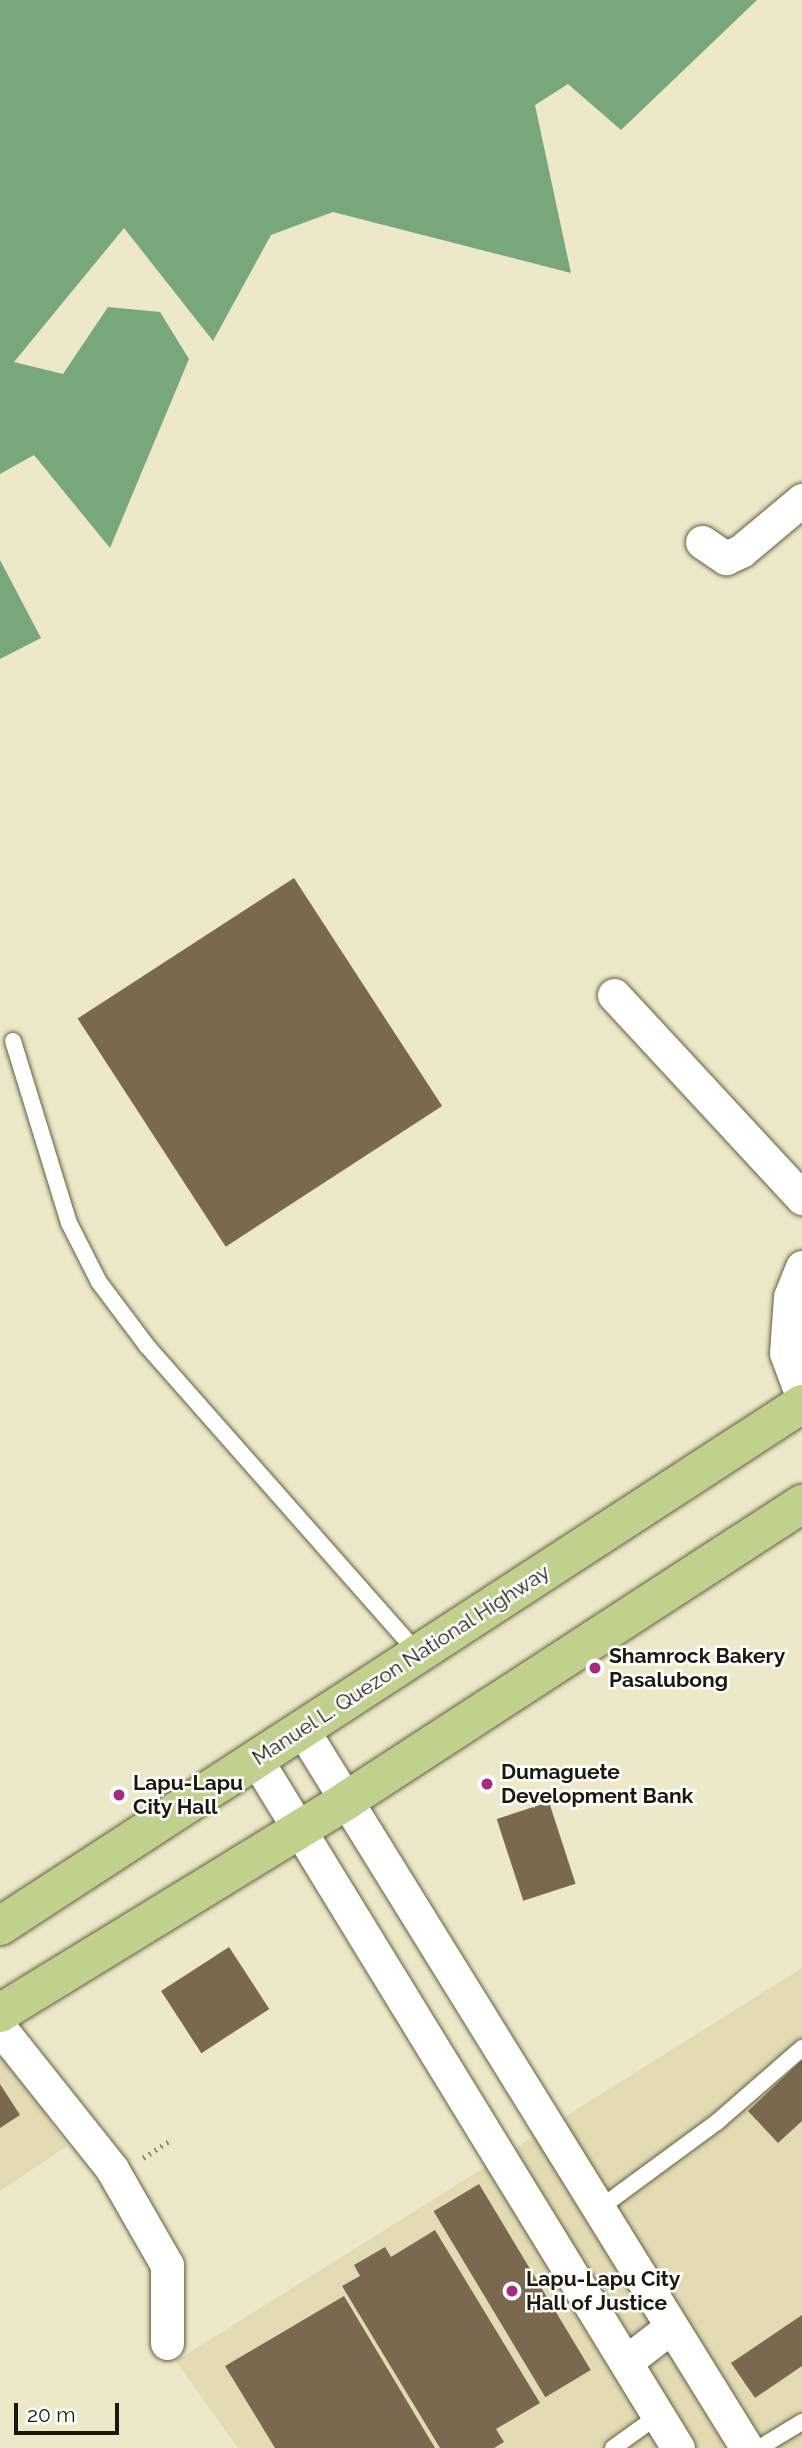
<!DOCTYPE html>
<html>
<head>
<meta charset="utf-8">
<style>
	body { margin:0 }
	#map { position:relative; width:802px; height:2448px; overflow:hidden; background:#ede8c7; font-family:Raleway,sans-serif }
	div>[style] { position:absolute }
	[style*='--x'] { left:calc(var(--x)*1px); top:calc(var(--y)*1px); width:calc(var(--w)*1px); rotate:calc(var(--a)*1deg) }
	.built>* { inset:0; background:#e2dbb3 }
	.water>* { inset:0; background:#79a77c }
	.building>* { inset:0; background:#7b694f; transform-origin:0 0 }
	.path>* { height:4.5px; margin-top:-2.25px; transform-origin:0; background:repeating-linear-gradient(90deg,#8d8972 0 2px,transparent 0 7px) }
	.roads { filter:drop-shadow(0 0 2px #645f42) drop-shadow(0 0 2px #645f42) }
	.lane>* { height:16px; margin:-8px; padding:0 8px; transform-origin:8px; border-radius:8px; background:#fff }
	.street>* { height:33px; margin:-16.5px; padding:0 16.5px; transform-origin:16.5px; border-radius:16.5px; background:#fff }
	.primary>* { height:38px; margin:-19px; padding:0 19px; transform-origin:19px; border-radius:19px; background:#bfd18d }
	.dots>* { width:19px; height:19px; translate:-50% -50%; box-sizing:border-box; border:4px solid #fff; border-radius:50% }
	span { translate:-50% -50%; white-space:nowrap; text-align:center; line-height:1.15; -webkit-text-stroke:5px #fff; paint-order:stroke }
	.poi-label { font-size:21px; color:#1b190d; font-weight:700 }
	.left { translate:0 -50%; text-align:left }
	.street-label { font-size:21px; color:#1b190d }
	.scale { position:absolute; left:14px; top:2403px; width:105px; height:32px; box-sizing:border-box; border:4px solid #1b190d; border-top:0; padding-left:9px; font-size:21px; line-height:24px; white-space:nowrap; color:#1b190d; -webkit-text-stroke:5px #fff; paint-order:stroke }
</style>
</head>
<body>
<div id="map">
	<div class="built">
		<i style="clip-path:polygon(802px 1968px,802px 2448px,238px 2448px,176px 2361px)"></i>
		<i style="clip-path:polygon(0 2050px,67px 2146px,0 2191px)"></i>
	</div>
	<div class="water">
		<i style="clip-path:polygon(0 0,757px 0,621px 130px,568px 84px,535px 105px,571px 273px,333px 212px,271px 235px,213px 341px,124px 228px,14px 362px,63px 374px,108px 307px,160px 312px,189px 359px,110px 548px,34px 455px,0 474px)"></i>
		<i style="clip-path:polygon(0 560px,41px 638px,0 659px)"></i>
	</div>
	<div class="building">
		<i style="left:294px;top:878px;width:272px;height:258px;rotate:57deg"></i>
		<i style="left:549px;top:1802px;width:86px;height:55px;rotate:72deg"></i>
		<i style="left:229px;top:1947px;width:74px;height:81px;rotate:57deg"></i>
		<i style="clip-path:polygon(802px 2060px,802px 2121px,778px 2143px,748px 2111px)"></i>
		<i style="clip-path:polygon(0 2084px,20px 2115px,0 2128px)"></i>
		<i style="left:479px;top:2184px;width:217px;height:53px;rotate:59deg"></i>
		<i style="clip-path:polygon(435px 2230px,540px 2403px,496px 2429px,504px 2442px,494px 2448px,440px 2448px,342px 2286px,360px 2276px,354px 2265px,385px 2247px,391px 2257px)"></i>
		<i style="clip-path:polygon(344px 2296px,435px 2448px,275px 2448px,225px 2366px)"></i>
		<i style="clip-path:polygon(802px 2315px,802px 2366px,755px 2398px,731px 2363px)"></i>
	</div>
	<div class="path">
		<i style="--x:143;--y:2158;--w:30;--a:-33"></i>
	</div>
	<div class="roads">
		<div class="lane">
			<i style="--x:13;--y:1041;--w:190;--a:72.9"></i>
			<i style="--x:69;--y:1223;--w:66;--a:63"></i>
			<i style="--x:99;--y:1282;--w:80;--a:53.1"></i>
			<i style="--x:147;--y:1346;--w:409;--a:48.6"></i>
			<i style="--x:600;--y:2208;--w:145;--a:-36.3"></i>
			<i style="--x:717;--y:2122;--w:113;--a:-41"></i>
			<i style="--x:613;--y:2448;--w:57;--a:-35.7"></i>
			<i style="--x:759;--y:2448;--w:50;--a:-31.2"></i>
		</div>
		<div class="street">
			<i style="--x:702;--y:542;--w:29;--a:34"></i>
			<i style="--x:726;--y:558;--w:17;--a:-25"></i>
			<i style="--x:741;--y:551;--w:80;--a:-39.9"></i>
			<i style="--x:614;--y:995;--w:277;--a:47.2"></i>
			<i style="--x:802;--y:1267;--w:32;--a:112"></i>
			<i style="--x:790;--y:1297;--w:56;--a:94.1"></i>
			<i style="--x:786;--y:1353;--w:46;--a:69.6"></i>
			<i style="--x:302;--y:1729;--w:846;--a:58.25"></i>
			<i style="--x:256;--y:1759;--w:808;--a:58.51"></i>
			<i style="--x:0;--y:2028;--w:180;--a:51.5"></i>
			<i style="--x:112;--y:2169;--w:111;--a:60.2"></i>
			<i style="--x:167;--y:2265;--w:78;--a:90"></i>
			<i style="--x:627;--y:2361;--w:56;--a:-37.7"></i>
		</div>
		<div class="primary">
			<i style="--x:0;--y:1926;--w:957;--a:-33.06"></i>
			<i style="--x:0;--y:2013;--w:407;--a:-31.5"></i>
			<i style="--x:347;--y:1800;--w:543;--a:-33.05"></i>
		</div>
	</div>
	<div class="dots">
		<i style="left:595px;top:1668px;background:#a52b80"></i>
		<i style="left:487px;top:1784px;background:#a52b80"></i>
		<i style="left:119px;top:1795px;background:#a52b80"></i>
		<i style="left:512px;top:2291px;background:#a52b80"></i>
	</div>
	<div class="poi-label">
		<span class="left" style="left:609px;top:1668px">Shamrock Bakery<br>Pasalubong</span>
		<span class="left" style="left:501px;top:1784px">Dumaguete<br>Development Bank</span>
		<span class="left" style="left:133px;top:1795px">Lapu-Lapu<br>City Hall</span>
		<span class="left" style="left:526px;top:2291px">Lapu-Lapu City<br>Hall of Justice</span>
	</div>
	<div class="street-label">
		<span style="left:401px;top:1665px;rotate:-33deg">Manuel L. Quezon National Highway</span>
	</div>
	<div class="scale">20 m</div>
</div>
</body>
</html>
